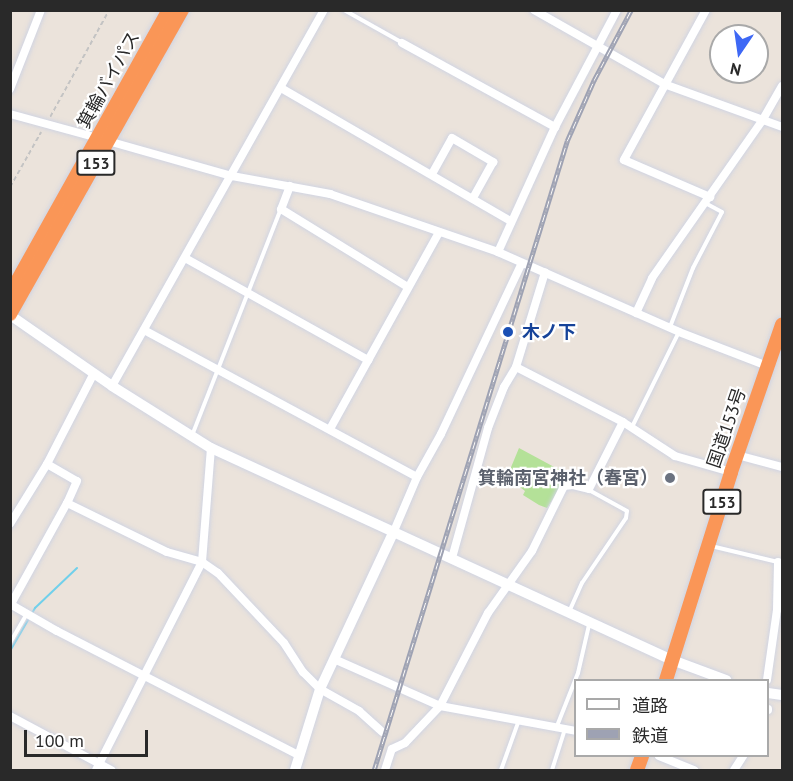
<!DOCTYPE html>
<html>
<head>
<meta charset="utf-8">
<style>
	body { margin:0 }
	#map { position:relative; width:793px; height:781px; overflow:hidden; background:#ebe3db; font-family:"PT Sans","Noto Sans JP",sans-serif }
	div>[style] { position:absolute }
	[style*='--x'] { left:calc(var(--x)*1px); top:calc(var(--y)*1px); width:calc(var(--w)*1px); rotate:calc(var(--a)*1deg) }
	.green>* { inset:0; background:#b4e198 }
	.stream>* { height:2px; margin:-1px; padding:0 1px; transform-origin:1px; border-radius:1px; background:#70d0eb }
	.path>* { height:1.5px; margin-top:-0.75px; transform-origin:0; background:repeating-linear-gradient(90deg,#c3c3c3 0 4.5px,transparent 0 7.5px) }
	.roads { filter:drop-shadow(0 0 2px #d0d4e2) drop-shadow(0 0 2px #d0d4e2) }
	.lane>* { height:4px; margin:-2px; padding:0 2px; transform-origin:2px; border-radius:2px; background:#fff }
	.street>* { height:8px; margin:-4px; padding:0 4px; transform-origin:4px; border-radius:4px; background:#fff }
	.secondary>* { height:10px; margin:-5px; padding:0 5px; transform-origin:5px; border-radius:5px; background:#fff }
	.highway>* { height:14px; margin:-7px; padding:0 7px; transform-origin:7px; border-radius:7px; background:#fa9657 }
	.rail>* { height:4.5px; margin-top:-2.25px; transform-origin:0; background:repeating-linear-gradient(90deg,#fff 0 7px,#9ea2b3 0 14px); box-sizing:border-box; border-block:2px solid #9ea2b3 }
	.dots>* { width:16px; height:16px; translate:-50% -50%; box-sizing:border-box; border:3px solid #fff; border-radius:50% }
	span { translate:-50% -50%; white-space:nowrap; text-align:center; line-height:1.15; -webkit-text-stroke:4.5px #fff; paint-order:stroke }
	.shield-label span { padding:2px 4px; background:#fff; border:2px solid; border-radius:4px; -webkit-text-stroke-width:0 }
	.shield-label { font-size:16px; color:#292929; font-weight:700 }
	.street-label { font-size:18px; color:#292929 }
	.transit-label { font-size:18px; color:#164399; font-weight:700 }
	.left { translate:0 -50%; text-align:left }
	.worship-label { font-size:18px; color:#5b616d; font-weight:700 }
	.right { translate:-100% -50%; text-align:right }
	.frame { position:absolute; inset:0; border:12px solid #292929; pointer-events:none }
	.legend { position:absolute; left:574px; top:679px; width:195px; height:78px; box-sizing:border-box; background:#fff; border:2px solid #a9a9a9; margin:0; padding:8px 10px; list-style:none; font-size:18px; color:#292929 }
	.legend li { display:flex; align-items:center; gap:12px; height:30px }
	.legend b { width:30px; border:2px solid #a9a9a9 }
	.north { position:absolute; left:709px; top:24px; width:60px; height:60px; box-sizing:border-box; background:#fff; border:2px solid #a9a9a9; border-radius:50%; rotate:193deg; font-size:16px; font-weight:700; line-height:24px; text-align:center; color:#292929 }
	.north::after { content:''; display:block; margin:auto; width:21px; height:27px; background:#3e68f5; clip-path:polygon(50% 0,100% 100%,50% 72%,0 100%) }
	.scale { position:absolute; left:24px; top:730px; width:124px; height:27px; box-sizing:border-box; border:3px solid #292929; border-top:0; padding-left:8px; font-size:18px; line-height:21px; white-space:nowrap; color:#292929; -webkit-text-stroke:4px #fff; paint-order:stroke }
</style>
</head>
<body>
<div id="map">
	<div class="green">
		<i style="clip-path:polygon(519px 448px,569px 475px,569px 478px,581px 485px,563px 483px,547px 508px,539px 505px,523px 495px,525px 491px,507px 477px)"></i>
	</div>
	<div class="stream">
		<i style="--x:10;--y:651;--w:50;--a:-59.8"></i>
		<i style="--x:35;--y:608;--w:58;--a:-43.6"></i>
	</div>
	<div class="path">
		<i style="--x:50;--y:117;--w:122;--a:-61.1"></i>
		<i style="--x:10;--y:187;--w:63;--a:-60.6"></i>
	</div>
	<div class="roads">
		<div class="lane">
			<i style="--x:344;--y:10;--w:65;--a:29.3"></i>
			<i style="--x:670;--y:327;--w:63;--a:-68.7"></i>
			<i style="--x:693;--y:268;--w:63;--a:-62.6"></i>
			<i style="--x:722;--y:212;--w:19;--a:-152"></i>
			<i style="--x:632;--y:427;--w:106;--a:-63.7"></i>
			<i style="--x:193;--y:433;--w:241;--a:-68.6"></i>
			<i style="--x:711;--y:546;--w:73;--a:13.5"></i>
			<i style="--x:569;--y:612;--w:32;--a:-66"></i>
			<i style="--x:582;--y:583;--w:78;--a:-55.9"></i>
			<i style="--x:626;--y:518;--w:7;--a:-82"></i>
			<i style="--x:627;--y:511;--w:43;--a:-151.1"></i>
			<i style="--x:10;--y:643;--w:32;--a:-60"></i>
			<i style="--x:557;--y:726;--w:57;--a:-68.4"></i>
			<i style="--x:578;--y:673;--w:49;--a:-77.1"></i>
			<i style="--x:501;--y:770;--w:53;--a:-70.2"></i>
			<i style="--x:552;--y:770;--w:43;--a:-72.4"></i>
		</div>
		<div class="street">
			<i style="--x:534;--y:10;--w:150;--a:29.6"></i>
			<i style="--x:664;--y:84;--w:126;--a:20"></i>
			<i style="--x:706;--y:10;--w:171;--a:118.7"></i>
			<i style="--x:624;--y:160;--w:94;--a:23.3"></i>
			<i style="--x:402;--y:43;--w:175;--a:28.8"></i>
			<i style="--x:281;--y:88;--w:265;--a:30.1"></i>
			<i style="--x:10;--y:89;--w:85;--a:-68.6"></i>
			<i style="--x:10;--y:114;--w:91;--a:15.3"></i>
			<i style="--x:108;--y:141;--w:129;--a:15.8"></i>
			<i style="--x:232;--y:176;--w:100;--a:10.4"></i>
			<i style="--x:330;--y:194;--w:178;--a:19"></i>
			<i style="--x:498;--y:252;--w:198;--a:23.8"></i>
			<i style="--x:679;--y:332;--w:94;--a:21.1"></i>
			<i style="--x:432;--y:174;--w:41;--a:-60.9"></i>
			<i style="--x:452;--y:138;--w:48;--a:30.3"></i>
			<i style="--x:493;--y:162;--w:41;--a:119.1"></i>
			<i style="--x:290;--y:186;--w:25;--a:111"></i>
			<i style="--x:281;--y:209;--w:149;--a:31.6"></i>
			<i style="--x:498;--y:252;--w:137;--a:-65.5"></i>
			<i style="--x:555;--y:127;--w:132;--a:-62.1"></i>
			<i style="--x:185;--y:258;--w:210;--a:29.1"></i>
			<i style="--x:636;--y:313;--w:38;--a:-65"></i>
			<i style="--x:652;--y:278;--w:192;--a:-55"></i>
			<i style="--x:762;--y:121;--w:40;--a:-60.3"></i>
			<i style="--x:144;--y:330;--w:310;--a:28.3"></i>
			<i style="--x:516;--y:367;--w:120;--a:27.2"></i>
			<i style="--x:623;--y:422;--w:62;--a:33.2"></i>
			<i style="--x:675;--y:456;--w:58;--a:15.9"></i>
			<i style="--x:112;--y:386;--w:432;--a:-60.6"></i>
			<i style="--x:330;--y:429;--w:225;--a:-61"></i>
			<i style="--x:737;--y:455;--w:47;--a:14.9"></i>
			<i style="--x:47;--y:464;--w:34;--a:30"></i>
			<i style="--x:77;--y:481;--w:24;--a:114"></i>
			<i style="--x:10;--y:524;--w:70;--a:-58.3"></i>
			<i style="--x:47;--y:464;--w:102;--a:-62.7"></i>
			<i style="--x:394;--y:531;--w:59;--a:-66.9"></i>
			<i style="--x:417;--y:477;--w:49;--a:-60.8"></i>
			<i style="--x:441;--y:434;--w:189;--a:-64.7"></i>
			<i style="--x:452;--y:558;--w:135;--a:-74.5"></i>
			<i style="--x:488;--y:428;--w:44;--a:-68.7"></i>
			<i style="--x:504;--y:387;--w:23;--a:-59"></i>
			<i style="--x:516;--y:367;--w:99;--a:-73"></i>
			<i style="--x:10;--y:604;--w:54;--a:29.9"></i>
			<i style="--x:57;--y:631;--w:273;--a:27.2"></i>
			<i style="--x:11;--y:604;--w:115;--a:-61"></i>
			<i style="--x:67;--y:503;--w:111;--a:26.1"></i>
			<i style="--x:167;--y:552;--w:36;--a:16"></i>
			<i style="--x:202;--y:562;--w:19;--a:35"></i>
			<i style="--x:218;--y:573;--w:96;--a:46.7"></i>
			<i style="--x:284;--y:643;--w:35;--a:57"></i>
			<i style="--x:303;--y:672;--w:24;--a:45"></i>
			<i style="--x:320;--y:689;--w:45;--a:29.4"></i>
			<i style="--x:359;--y:711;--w:31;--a:42"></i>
			<i style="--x:334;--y:659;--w:116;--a:23.9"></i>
			<i style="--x:440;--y:706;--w:138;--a:10.4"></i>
			<i style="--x:767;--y:680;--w:71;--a:-81.9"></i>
			<i style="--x:777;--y:610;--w:48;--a:-88.8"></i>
			<i style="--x:768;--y:709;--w:1;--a:90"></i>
			<i style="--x:10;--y:716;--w:115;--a:28.1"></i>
			<i style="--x:659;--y:756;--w:38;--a:22"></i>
			<i style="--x:96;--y:770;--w:233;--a:-63"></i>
			<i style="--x:202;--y:562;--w:114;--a:-85.5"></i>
			<i style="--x:385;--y:770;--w:22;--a:-72"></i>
			<i style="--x:392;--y:749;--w:14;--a:-25"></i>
			<i style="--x:405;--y:743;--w:51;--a:-46.6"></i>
			<i style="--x:440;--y:706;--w:105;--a:-62.7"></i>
			<i style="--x:488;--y:613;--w:76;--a:-54.6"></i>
			<i style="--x:532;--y:551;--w:72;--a:-63.8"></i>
			<i style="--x:564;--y:486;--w:9;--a:-6"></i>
			<i style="--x:573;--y:485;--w:16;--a:14"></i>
			<i style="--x:589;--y:489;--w:75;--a:-63.1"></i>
			<i style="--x:734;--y:770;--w:17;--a:-57"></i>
		</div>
		<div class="secondary">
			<i style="--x:10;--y:315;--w:124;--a:34.8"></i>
			<i style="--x:112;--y:386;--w:117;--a:32.1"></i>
			<i style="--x:211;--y:448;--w:507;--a:24.7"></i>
			<i style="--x:672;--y:660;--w:58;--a:20.3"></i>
			<i style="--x:768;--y:693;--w:14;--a:8"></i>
			<i style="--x:295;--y:770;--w:85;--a:-72.8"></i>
			<i style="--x:320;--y:689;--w:174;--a:-64.9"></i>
		</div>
		<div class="highway">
			<i style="--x:10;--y:294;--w:325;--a:-60.8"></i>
			<i style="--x:10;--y:314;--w:349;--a:-60.5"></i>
			<i style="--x:666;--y:680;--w:218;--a:-72.6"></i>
			<i style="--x:731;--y:472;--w:156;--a:-70.9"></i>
			<i style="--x:637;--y:770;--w:15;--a:-70"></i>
		</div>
	</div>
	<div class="rail">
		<i style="--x:374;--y:770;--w:658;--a:-72.94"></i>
		<i style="--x:567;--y:141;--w:67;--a:-66.1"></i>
		<i style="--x:594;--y:80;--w:79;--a:-62.1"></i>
	</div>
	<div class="dots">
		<i style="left:508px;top:332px;background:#1a4fb4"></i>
		<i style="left:670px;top:478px;background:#6b7280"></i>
	</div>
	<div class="shield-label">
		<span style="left:96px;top:163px">153</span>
		<span style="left:722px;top:502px">153</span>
	</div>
	<div class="street-label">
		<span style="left:109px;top:80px;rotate:-61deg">箕輪バイパス</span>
		<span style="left:727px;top:428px;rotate:-71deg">国道153号</span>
	</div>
	<div class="transit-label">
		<span class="left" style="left:522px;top:332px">木ノ下</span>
	</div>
	<div class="worship-label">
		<span class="right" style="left:658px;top:478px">箕輪南宮神社（春宮）</span>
	</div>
	<div class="frame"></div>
	<ul class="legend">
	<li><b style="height:8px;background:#fff"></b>道路</li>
	<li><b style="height:8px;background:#9ea2b3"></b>鉄道</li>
	</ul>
	<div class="north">N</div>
	<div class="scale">100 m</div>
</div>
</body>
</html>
